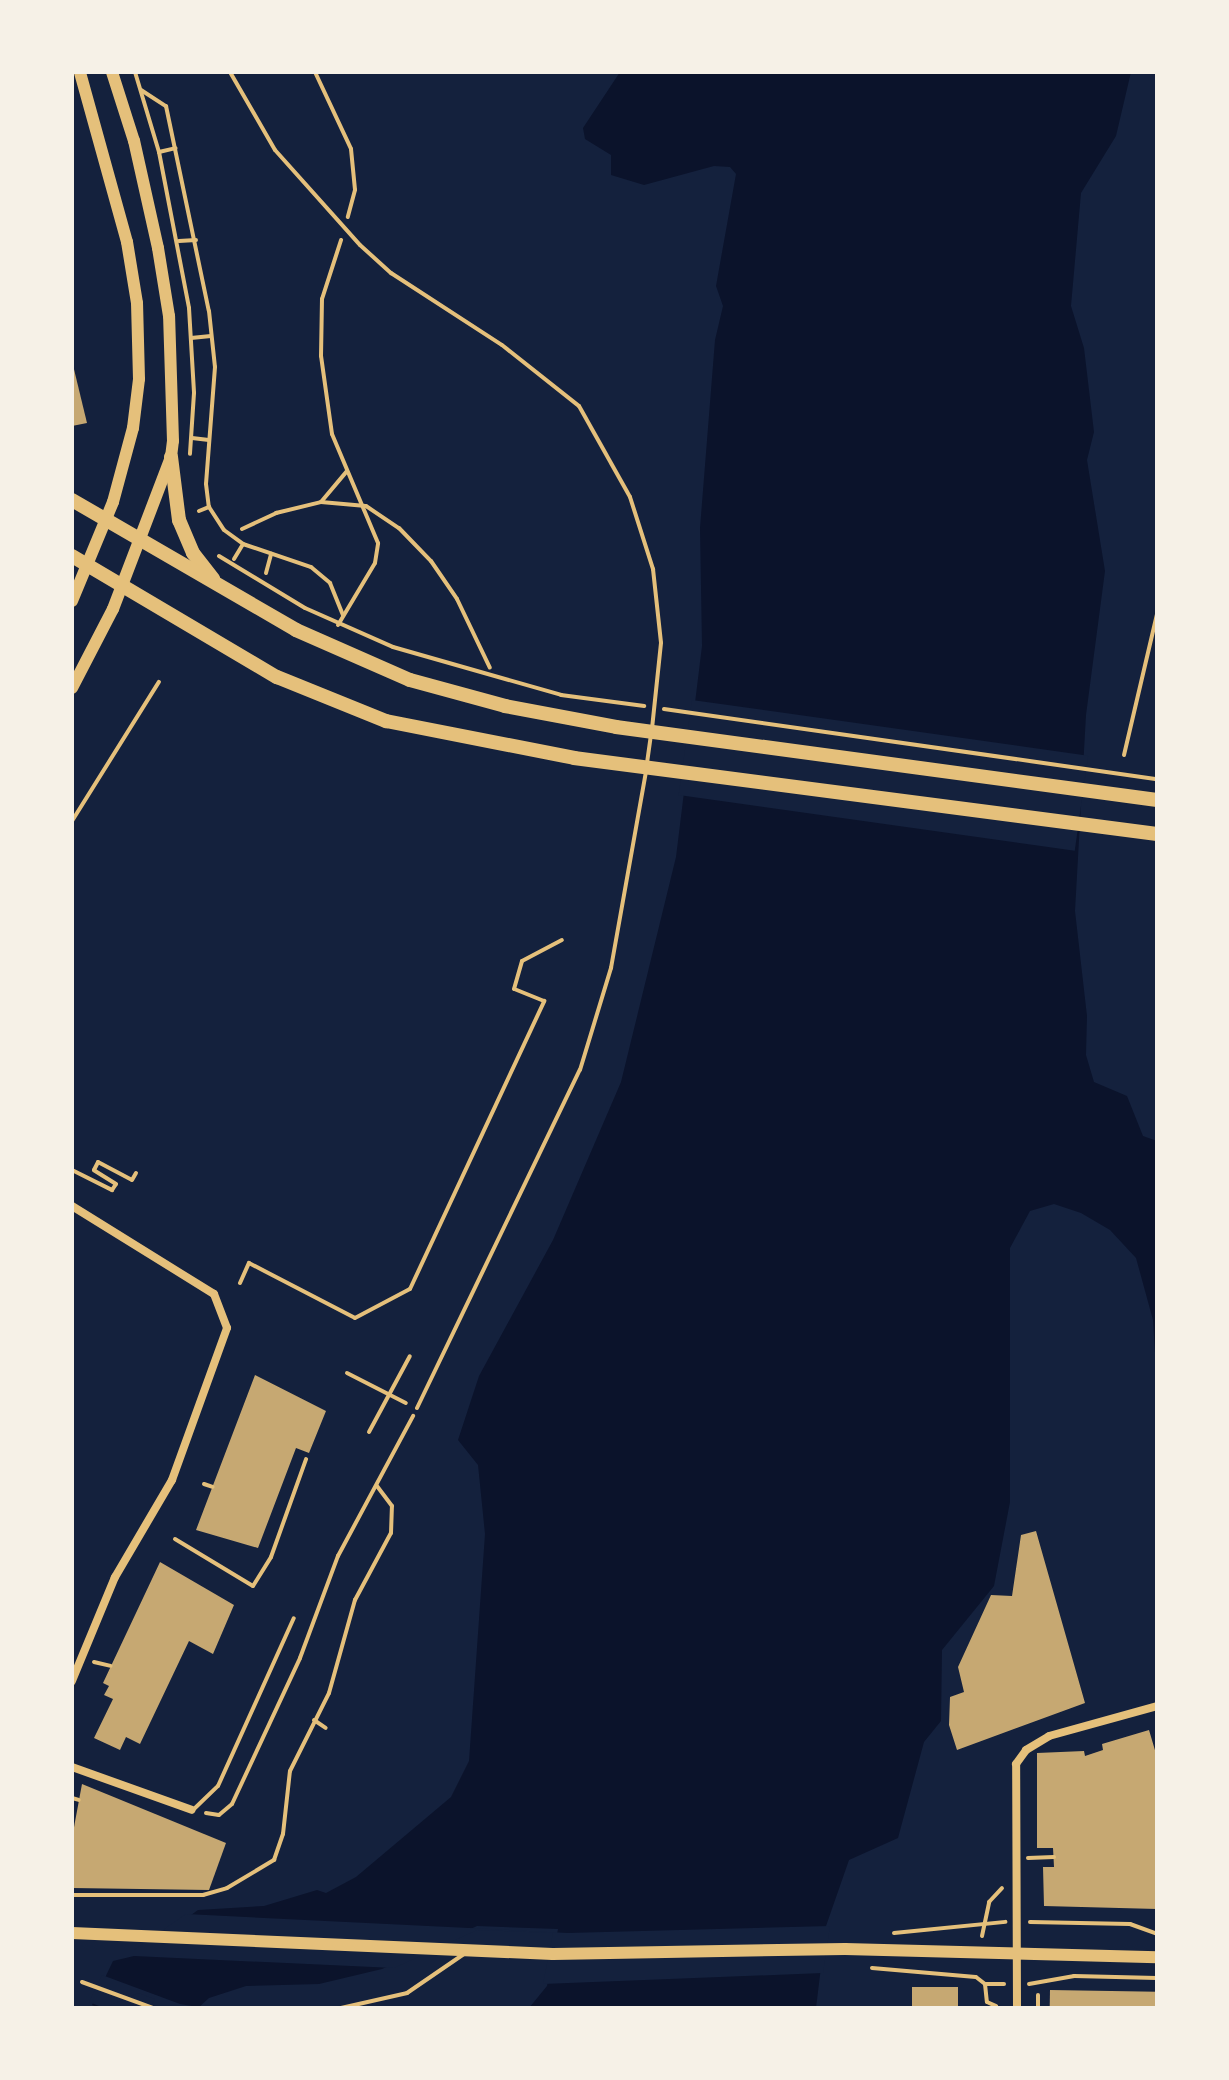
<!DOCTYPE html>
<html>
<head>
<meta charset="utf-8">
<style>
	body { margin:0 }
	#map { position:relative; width:1229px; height:2080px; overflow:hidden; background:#14213d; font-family:Spectral,serif }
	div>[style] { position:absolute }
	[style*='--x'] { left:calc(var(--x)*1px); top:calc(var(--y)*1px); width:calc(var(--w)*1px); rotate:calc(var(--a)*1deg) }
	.water>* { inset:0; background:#0b132b }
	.pier>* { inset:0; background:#14213d; transform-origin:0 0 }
	.building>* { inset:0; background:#c6a872; transform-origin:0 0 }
	.path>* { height:4px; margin:-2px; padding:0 2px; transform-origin:2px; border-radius:2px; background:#e5c07b }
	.service>* { height:4px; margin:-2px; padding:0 2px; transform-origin:2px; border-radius:2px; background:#e5c07b }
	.minor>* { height:8px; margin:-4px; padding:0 4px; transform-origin:4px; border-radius:4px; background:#e5c07b }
	.secondary>* { height:12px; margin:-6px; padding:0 6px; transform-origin:6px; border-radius:6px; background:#e5c07b }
	.primary>* { height:14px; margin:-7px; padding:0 7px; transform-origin:7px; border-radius:7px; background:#e5c07b }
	span { translate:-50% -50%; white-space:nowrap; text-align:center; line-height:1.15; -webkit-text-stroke:6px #f6f1e7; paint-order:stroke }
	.frame { position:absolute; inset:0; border:74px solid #f6f1e7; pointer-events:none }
</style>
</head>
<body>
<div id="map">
	<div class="water">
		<i style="clip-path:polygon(620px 72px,1131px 72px,1116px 136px,1081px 193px,1071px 306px,1084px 348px,1094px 432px,1087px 460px,1105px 571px,1086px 715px,1075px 911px,1087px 1016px,1086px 1055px,1094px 1082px,1127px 1096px,1143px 1136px,1157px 1141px,1157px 1386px,1153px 1320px,1136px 1258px,1110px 1230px,1081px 1213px,1054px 1204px,1030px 1211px,1010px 1248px,1010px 1502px,994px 1586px,942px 1650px,941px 1721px,924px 1742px,898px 1838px,849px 1860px,826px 1926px,816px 2008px,529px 2008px,547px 1986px,558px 1929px,477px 1926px,382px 1969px,319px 1984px,246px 1986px,209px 1998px,198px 2008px,154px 2008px,160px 1997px,138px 1989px,99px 2008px,92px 2005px,113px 1961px,134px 1956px,198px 1910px,264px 1906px,317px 1890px,326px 1893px,356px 1877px,451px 1797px,469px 1761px,485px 1534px,478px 1465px,458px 1440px,479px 1376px,553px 1240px,621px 1082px,676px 857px,702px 646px,700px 528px,715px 340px,723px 306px,716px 286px,736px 174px,730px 167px,714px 166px,644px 185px,611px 175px,611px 155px,585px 139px,583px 128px)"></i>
	</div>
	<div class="pier">
		<i style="left:692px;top:700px;width:400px;height:96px;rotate:8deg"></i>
		<i style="clip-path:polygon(186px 1914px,568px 1933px,830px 1926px,823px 1973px,543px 1984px,553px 1933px,477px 1930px,394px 1968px,134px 1956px,134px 1950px)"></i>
		<i style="clip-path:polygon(102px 1975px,180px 2004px,204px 2008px,150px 2008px,155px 1999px,138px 1993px,104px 2008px,89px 2002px)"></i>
	</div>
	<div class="building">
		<i style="clip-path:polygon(72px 361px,87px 423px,72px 426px)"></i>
		<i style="clip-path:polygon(255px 1375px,326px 1411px,309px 1453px,296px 1448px,258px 1548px,196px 1530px)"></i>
		<i style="clip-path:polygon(1036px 1531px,1085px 1703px,957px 1750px,949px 1725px,950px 1697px,964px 1692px,958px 1667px,991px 1595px,1012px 1596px,1021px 1535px)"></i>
		<i style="clip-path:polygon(160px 1562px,234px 1605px,213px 1654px,189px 1641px,140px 1744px,126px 1737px,120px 1750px,94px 1738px,113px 1699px,104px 1695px,109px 1686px,103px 1683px)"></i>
		<i style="clip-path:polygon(1149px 1730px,1157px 1757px,1157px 1909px,1044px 1906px,1043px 1867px,1054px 1867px,1053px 1848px,1037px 1848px,1037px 1753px,1084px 1751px,1085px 1756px,1103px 1750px,1102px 1744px)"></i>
		<i style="clip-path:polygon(82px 1784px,226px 1843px,209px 1890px,72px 1888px,72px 1838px)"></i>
		<i style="left:912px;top:1987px;width:46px;height:21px"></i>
		<i style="left:1050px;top:1990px;width:107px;height:18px;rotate:1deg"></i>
	</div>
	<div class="path">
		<i style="--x:135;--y:72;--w:84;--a:73.3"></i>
		<i style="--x:159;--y:152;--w:159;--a:79.1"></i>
		<i style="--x:189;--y:308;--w:85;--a:86.6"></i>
		<i style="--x:194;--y:393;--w:61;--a:93.8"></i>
		<i style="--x:315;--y:72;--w:85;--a:64.9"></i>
		<i style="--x:351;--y:149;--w:41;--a:84.4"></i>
		<i style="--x:355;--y:190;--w:28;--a:105"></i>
		<i style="--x:141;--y:90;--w:30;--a:33"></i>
		<i style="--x:166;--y:106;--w:209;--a:78.2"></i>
		<i style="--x:209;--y:311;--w:56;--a:83.9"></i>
		<i style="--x:215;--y:367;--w:117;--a:94.4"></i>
		<i style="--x:206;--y:484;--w:23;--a:83"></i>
		<i style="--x:209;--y:507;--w:27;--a:57"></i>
		<i style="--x:224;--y:530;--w:24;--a:36"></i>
		<i style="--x:243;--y:544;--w:72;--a:18.7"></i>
		<i style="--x:311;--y:567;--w:25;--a:40"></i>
		<i style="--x:330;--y:583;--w:35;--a:68"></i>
		<i style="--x:159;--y:152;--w:17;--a:-13"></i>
		<i style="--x:179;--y:241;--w:17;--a:-3"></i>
		<i style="--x:191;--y:338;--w:20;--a:-6"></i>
		<i style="--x:192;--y:438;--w:17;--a:7"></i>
		<i style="--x:321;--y:502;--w:40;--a:-50"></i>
		<i style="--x:199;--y:511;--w:11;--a:-22"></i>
		<i style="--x:242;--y:529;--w:38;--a:-25"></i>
		<i style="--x:276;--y:513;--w:46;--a:-13.7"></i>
		<i style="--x:321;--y:502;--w:45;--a:5.1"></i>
		<i style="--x:366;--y:506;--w:40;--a:34"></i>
		<i style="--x:399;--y:528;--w:46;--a:45.9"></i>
		<i style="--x:431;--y:561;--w:46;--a:55.6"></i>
		<i style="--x:457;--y:599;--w:76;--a:64.4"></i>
		<i style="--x:219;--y:556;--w:100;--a:31.2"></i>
		<i style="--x:305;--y:608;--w:96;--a:23.9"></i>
		<i style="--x:393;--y:647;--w:175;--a:15.9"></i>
		<i style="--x:561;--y:695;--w:84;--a:7.5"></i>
		<i style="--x:234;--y:559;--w:17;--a:-59"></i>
		<i style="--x:266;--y:573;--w:20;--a:-75"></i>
		<i style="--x:338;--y:625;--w:72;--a:-59.2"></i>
		<i style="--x:375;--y:563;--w:20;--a:-81"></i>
		<i style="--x:378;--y:543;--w:118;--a:-112.9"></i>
		<i style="--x:332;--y:434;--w:79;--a:-98"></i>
		<i style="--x:321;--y:356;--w:57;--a:-89"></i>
		<i style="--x:322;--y:299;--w:62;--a:-72.1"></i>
		<i style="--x:664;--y:709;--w:498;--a:8.1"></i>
		<i style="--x:1124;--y:755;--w:145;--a:-76.8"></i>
		<i style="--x:72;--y:821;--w:164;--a:-58"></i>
		<i style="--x:72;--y:1170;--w:45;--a:26.6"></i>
		<i style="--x:112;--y:1190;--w:7;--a:-56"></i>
		<i style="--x:116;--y:1184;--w:26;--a:-148"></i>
		<i style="--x:94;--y:1170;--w:9;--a:-63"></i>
		<i style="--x:98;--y:1162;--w:38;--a:28"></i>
		<i style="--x:132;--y:1180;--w:8;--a:-60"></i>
		<i style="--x:240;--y:1283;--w:22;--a:-66"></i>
		<i style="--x:249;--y:1263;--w:119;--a:27.4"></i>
		<i style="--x:355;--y:1318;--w:62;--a:-27.8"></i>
		<i style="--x:410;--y:1289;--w:318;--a:-65"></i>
		<i style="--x:544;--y:1001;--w:32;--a:-158"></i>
		<i style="--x:514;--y:989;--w:29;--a:-74"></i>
		<i style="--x:522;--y:961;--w:45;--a:-27.7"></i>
		<i style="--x:347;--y:1373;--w:66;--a:27"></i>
		<i style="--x:369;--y:1432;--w:86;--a:-61.7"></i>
		<i style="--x:204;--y:1484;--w:9;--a:18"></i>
		<i style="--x:175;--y:1539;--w:91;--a:31.1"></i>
		<i style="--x:253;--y:1586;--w:34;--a:-58"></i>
		<i style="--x:271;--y:1557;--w:104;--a:-70.3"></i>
		<i style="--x:94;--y:1662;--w:17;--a:13"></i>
		<i style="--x:314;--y:1720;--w:14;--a:34"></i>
		<i style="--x:72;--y:1798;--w:7;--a:16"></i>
		<i style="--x:206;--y:1813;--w:13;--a:9"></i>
		<i style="--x:219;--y:1815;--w:17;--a:-40"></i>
		<i style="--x:232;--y:1804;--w:161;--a:-65"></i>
		<i style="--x:300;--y:1658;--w:109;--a:-69.6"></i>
		<i style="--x:338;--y:1556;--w:159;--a:-61.8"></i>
		<i style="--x:1028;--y:1858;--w:26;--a:-2"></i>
		<i style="--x:72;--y:1895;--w:131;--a:0"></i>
		<i style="--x:203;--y:1895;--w:25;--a:-16"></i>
		<i style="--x:227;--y:1888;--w:55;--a:-30.8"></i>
		<i style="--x:274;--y:1860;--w:28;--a:-71"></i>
		<i style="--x:283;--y:1834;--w:63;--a:-83.7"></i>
		<i style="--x:290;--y:1771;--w:87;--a:-63.4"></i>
		<i style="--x:329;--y:1693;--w:97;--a:-74.4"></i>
		<i style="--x:355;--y:1600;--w:76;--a:-61.8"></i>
		<i style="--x:391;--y:1533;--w:27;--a:-88"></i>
		<i style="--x:392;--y:1506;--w:25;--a:-127"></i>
		<i style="--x:1030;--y:1922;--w:100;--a:1.1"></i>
		<i style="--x:1130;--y:1924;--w:29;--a:20"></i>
		<i style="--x:894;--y:1933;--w:112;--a:-5.7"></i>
		<i style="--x:982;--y:1936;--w:35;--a:-78"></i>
		<i style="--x:989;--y:1902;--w:19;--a:-47"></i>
		<i style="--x:872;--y:1968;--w:104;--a:4.9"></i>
		<i style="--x:976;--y:1977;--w:11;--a:38"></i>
		<i style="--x:985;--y:1984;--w:18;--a:84"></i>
		<i style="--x:987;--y:2002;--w:10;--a:24"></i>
		<i style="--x:985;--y:1984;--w:19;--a:0"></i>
		<i style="--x:1029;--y:1984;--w:46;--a:-10.1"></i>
		<i style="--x:1074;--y:1976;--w:83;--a:1.4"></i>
		<i style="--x:1038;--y:2008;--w:13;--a:-90"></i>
	</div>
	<div class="service">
		<i style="--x:230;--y:72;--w:90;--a:60"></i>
		<i style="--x:275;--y:150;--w:127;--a:48.2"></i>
		<i style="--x:360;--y:245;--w:42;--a:42.1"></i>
		<i style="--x:391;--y:273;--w:132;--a:33"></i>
		<i style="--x:502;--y:345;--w:98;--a:38.4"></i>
		<i style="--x:579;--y:406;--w:104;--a:60.7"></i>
		<i style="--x:630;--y:497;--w:76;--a:72.3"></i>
		<i style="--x:653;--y:569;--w:74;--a:83.8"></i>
		<i style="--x:661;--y:643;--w:85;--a:96"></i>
		<i style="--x:647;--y:763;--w:27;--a:-82"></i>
		<i style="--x:417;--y:1408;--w:375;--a:-64.3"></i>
		<i style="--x:580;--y:1070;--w:107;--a:-73.1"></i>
		<i style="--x:611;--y:968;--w:199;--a:-79.9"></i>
		<i style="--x:194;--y:1809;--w:33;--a:-44"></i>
		<i style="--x:218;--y:1786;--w:184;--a:-65.7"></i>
		<i style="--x:82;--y:1982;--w:76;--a:20.1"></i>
		<i style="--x:341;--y:2008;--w:68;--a:-12.8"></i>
		<i style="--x:407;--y:1993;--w:69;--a:-34.4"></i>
	</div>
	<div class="minor">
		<i style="--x:72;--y:1206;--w:167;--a:31.8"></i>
		<i style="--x:214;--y:1294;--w:36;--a:69"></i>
		<i style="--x:227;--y:1328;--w:162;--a:109.9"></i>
		<i style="--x:172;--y:1480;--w:113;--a:120.4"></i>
		<i style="--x:115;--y:1577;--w:113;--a:112.5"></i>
		<i style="--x:72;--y:1767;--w:127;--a:19.7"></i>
		<i style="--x:1017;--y:2008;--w:244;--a:-90.2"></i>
		<i style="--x:1016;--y:1764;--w:17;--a:-54"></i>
		<i style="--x:1026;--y:1750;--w:27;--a:-31"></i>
		<i style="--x:1049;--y:1736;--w:112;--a:-15.5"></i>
	</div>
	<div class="secondary">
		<i style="--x:72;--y:601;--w:107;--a:-67.5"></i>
		<i style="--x:113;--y:502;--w:77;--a:-74.9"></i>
		<i style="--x:133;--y:428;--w:49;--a:-83"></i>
		<i style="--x:139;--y:379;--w:76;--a:-91.5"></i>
		<i style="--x:137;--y:303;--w:62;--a:-99.3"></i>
		<i style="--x:127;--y:242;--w:176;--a:-105.5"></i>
		<i style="--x:72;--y:688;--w:89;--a:-62.6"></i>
		<i style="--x:113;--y:609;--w:163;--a:-69.1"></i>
		<i style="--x:171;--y:457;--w:16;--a:-83"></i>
		<i style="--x:173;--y:441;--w:125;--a:-91.8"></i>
		<i style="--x:169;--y:316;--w:69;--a:-99.2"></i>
		<i style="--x:158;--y:248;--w:110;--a:-102.6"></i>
		<i style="--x:134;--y:141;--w:72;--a:-107.7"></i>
		<i style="--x:72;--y:1933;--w:481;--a:2.5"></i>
		<i style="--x:553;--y:1954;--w:292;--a:-1"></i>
		<i style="--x:845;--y:1949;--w:312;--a:1.5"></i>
	</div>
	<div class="primary">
		<i style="--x:171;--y:457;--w:64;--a:82.8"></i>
		<i style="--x:179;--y:520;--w:36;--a:67"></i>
		<i style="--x:193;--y:553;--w:33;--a:52"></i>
		<i style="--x:72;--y:500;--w:259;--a:30.1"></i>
		<i style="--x:296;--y:630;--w:124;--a:23.7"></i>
		<i style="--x:410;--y:680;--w:98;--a:15.3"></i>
		<i style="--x:505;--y:706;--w:113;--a:10.7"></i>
		<i style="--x:616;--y:727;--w:546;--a:7.68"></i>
		<i style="--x:72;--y:556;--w:238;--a:30.6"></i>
		<i style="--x:277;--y:677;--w:118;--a:22"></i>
		<i style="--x:386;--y:721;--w:192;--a:11.1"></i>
		<i style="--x:574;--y:758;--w:588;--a:7.43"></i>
	</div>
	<div class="frame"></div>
</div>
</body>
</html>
